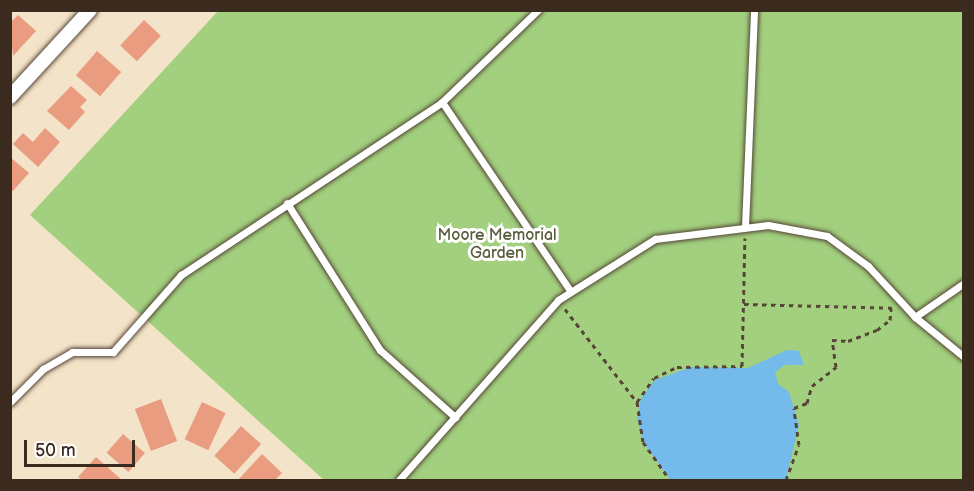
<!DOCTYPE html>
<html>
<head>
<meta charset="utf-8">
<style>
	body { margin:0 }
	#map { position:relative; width:974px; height:491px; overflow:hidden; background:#f3e3c8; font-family:"Balsamiq Sans",sans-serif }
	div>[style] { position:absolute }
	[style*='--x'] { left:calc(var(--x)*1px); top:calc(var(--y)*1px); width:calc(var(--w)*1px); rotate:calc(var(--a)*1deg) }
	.green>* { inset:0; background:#a2d07e }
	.water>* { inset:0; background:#74bbec }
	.building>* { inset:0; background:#e99c80; transform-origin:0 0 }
	.path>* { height:3px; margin-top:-1.5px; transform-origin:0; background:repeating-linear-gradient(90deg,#574638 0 4.5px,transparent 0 9px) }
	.roads { filter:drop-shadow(0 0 2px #574638) drop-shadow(0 0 2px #574638) }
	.service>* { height:7px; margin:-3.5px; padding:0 3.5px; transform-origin:3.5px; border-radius:3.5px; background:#fff }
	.minor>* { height:14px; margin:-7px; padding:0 7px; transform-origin:7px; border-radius:7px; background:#fff }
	span { translate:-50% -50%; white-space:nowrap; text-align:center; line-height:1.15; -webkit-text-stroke:6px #fff; paint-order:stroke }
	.park-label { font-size:16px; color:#5a5c3b }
	.frame { position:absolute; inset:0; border:12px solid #3b2a1e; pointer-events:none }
	.scale { position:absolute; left:24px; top:440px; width:111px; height:27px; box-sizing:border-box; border:3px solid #3b2a1e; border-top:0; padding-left:8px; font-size:18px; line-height:21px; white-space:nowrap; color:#3b2a1e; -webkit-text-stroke:4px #fff; paint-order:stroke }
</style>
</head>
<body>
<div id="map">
	<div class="green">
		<i style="clip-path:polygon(218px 11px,963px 11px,963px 480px,324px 480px,30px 215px)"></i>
	</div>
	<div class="water">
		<i style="clip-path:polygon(787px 350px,799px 351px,804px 365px,785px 365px,775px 372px,778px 384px,789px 392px,799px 425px,786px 480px,670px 480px,643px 442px,637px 418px,641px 398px,655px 380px,691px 367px,748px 368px)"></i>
	</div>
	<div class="building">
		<i style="clip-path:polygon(18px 15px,36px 31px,13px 56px,10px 23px)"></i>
		<i style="left:144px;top:20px;width:23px;height:35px;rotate:43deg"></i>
		<i style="left:97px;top:51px;width:32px;height:32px;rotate:41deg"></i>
		<i style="clip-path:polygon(71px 86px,87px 100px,80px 107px,85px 112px,69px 130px,47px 111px)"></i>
		<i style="clip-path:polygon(45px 128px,60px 142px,38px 167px,13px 144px,23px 133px,33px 142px)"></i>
		<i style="clip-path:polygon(10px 157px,29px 173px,13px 191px,10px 189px)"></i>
		<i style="left:161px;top:399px;width:45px;height:28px;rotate:69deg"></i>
		<i style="left:202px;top:402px;width:26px;height:41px;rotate:25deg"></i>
		<i style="left:241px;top:426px;width:27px;height:40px;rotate:42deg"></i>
		<i style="left:123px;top:434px;width:29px;height:25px;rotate:41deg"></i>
		<i style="clip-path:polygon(262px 454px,282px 473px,275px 480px,238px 480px)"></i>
		<i style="clip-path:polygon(96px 457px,122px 480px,82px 480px,78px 477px)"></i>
	</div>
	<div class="path">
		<i style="--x:744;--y:304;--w:148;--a:1.5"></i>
		<i style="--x:565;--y:309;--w:118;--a:52.3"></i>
		<i style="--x:637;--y:402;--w:40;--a:81.5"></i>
		<i style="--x:643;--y:442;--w:47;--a:54.6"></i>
		<i style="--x:637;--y:402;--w:29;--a:-55"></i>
		<i style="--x:654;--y:378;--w:25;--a:-26"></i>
		<i style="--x:677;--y:367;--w:65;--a:-0.9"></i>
		<i style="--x:742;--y:366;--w:128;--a:-88.7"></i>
		<i style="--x:786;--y:480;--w:37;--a:-70"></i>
		<i style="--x:799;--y:445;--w:37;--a:-98"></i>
		<i style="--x:794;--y:408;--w:14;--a:-21"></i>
		<i style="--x:807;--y:403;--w:18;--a:-74"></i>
		<i style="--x:812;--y:386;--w:31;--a:-38"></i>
		<i style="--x:836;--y:367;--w:27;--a:-98"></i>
		<i style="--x:832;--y:340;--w:16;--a:4"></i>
		<i style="--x:848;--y:341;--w:31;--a:-21"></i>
		<i style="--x:877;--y:330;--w:16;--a:-38"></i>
		<i style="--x:890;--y:320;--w:12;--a:-85"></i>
	</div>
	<div class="roads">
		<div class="service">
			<i style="--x:442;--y:102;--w:227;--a:55.8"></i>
			<i style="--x:287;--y:203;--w:174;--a:57.7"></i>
			<i style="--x:380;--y:350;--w:101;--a:41.8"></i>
			<i style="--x:745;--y:227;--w:217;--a:-87.6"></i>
			<i style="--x:915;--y:317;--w:60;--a:-34.8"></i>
			<i style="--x:10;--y:402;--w:47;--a:-45"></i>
			<i style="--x:43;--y:369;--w:34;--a:-30"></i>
			<i style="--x:72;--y:352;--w:41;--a:0"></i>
			<i style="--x:113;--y:352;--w:103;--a:-48.6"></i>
			<i style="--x:181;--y:275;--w:313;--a:-33.5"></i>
			<i style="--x:442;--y:102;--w:133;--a:-43.8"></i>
			<i style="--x:399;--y:480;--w:240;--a:-48.5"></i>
			<i style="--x:558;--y:300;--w:115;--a:-32.2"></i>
			<i style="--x:655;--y:239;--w:114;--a:-7.1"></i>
			<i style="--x:768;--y:225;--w:60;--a:10.6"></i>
			<i style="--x:827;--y:236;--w:51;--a:36.2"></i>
			<i style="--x:868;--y:266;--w:69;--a:47.3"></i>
			<i style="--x:915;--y:317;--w:63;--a:39.2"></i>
		</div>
		<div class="minor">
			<i style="--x:10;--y:97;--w:118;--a:-47.4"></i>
		</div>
	</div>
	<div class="park-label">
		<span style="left:497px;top:245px">Moore Memorial<br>Garden</span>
	</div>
	<div class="frame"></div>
	<div class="scale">50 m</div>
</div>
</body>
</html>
